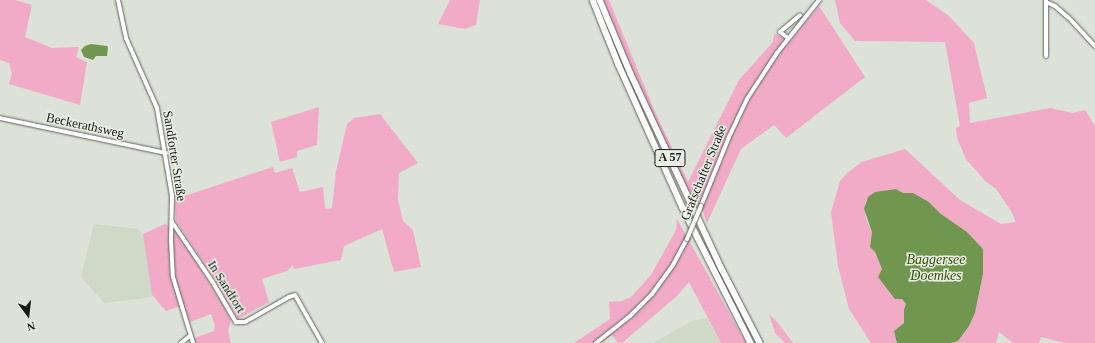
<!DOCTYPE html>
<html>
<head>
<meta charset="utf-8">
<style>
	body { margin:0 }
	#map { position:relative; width:1095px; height:343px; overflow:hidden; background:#dce2d7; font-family:Georgia,serif }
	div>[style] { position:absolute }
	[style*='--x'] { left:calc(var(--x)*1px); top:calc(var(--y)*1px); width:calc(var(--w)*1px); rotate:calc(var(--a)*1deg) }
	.built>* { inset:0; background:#ced9c7 }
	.green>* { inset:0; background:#f1abc7 }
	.water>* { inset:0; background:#709650 }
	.roads { filter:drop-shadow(0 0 1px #5f645b) drop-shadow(0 0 1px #5f645b) }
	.minor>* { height:4px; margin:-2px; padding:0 2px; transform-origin:2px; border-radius:2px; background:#fff }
	.highway>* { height:5.5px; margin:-2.75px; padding:0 2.75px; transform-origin:2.75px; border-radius:2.75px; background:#fff }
	.bridges { filter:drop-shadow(0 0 1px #5f645b) drop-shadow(0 0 1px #5f645b) }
	.minor-bridge>* { height:4px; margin:-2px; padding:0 2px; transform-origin:2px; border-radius:2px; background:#fff }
	span { translate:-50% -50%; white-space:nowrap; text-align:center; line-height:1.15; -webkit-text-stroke:3px #e9efe4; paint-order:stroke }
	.shield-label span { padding:1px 3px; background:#e9efe4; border:1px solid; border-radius:3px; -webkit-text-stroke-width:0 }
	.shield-label { font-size:12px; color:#171915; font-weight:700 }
	.street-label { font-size:13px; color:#171915 }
	.water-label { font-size:14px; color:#305303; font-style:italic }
	.north { position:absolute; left:8px; top:295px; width:40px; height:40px; -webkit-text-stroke:3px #e9efe4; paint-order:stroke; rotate:165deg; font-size:11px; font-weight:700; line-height:16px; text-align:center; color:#171915 }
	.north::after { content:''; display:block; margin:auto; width:14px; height:18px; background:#171915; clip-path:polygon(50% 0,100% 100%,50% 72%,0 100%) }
</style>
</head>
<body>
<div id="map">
	<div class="built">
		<i style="clip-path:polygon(94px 224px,138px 229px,143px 234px,153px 297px,104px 303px,81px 277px)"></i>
		<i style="clip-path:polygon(707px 318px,721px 343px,653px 343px,692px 321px)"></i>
	</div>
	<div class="green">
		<i style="clip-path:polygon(0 0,15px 0,32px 5px,25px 37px,52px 48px,79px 47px,76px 57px,87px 62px,80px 105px,9px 84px,12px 73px,9px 63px,0 60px)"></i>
		<i style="clip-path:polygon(450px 0,480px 0,476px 25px,465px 29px,438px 24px)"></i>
		<i style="clip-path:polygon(603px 0,609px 0,655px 112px,688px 182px,739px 80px,773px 42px,774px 34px,784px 38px,778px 52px,791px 40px,819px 6px,865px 77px,786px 138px,774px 125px,741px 149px,707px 223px,701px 206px,689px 198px,657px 133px)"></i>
		<i style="clip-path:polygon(835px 0,926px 0,949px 16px,974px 43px,987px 98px,969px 103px,970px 123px,1050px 108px,1073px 113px,1085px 110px,1095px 126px,1095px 343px,1065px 343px,1041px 337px,1039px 343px,1013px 343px,999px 332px,996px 343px,951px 343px,958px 341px,969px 326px,975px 313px,983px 274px,983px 249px,967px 232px,941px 214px,929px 202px,913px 193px,903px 193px,896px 189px,874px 193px,865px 202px,866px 218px,872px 232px,870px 247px,875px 252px,882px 269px,906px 304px,904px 309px,904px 323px,894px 331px,898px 343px,871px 343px,849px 309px,838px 266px,831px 212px,840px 181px,846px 174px,862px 162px,905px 149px,960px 200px,1001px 224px,1016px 222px,1011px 211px,996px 189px,985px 181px,966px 159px,957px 138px,956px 128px,960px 126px,945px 42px,855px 41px,840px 23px)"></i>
		<i style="clip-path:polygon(319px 107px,317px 145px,297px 151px,297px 157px,280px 162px,271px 122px)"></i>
		<i style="clip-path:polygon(380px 114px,418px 163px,399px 173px,398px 200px,403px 221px,413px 230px,421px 267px,394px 272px,382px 229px,344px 246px,341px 260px,294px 269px,293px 265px,287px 271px,262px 279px,269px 302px,238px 319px,215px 280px,176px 221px,175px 199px,273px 167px,275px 173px,292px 168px,300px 192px,323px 187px,325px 209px,332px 208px,336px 171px,347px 124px,354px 118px)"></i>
		<i style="clip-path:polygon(677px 219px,746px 343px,721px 343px,689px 282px,677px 296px,622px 343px,618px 343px,612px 335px,601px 343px,574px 343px,610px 319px,609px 302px,622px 301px,631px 297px,651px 275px,676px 230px)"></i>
		<i style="clip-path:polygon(165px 224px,174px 228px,180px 235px,221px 302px,231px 320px,228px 331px,231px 343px,196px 343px,194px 338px,214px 331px,215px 325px,211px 314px,190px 322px,183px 305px,166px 311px,152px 295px,143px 234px)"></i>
		<i style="clip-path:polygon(769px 314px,779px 324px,793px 343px,785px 343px,775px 333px)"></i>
	</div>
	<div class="water">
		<i style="clip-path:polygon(91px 44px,107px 46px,108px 47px,107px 56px,96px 56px,93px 60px,84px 57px,81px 50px,85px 46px)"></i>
		<i style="clip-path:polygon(896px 189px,903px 193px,913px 193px,929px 202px,941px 214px,967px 232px,983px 249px,983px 274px,975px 313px,969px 326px,958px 341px,951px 343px,897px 343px,894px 331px,904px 323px,904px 309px,906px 304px,902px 299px,895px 299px,878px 277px,882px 269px,875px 252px,870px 247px,872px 232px,864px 209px,868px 197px,875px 192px)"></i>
	</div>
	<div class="roads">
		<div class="minor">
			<i style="--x:118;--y:0;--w:39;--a:78"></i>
			<i style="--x:126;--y:38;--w:77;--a:66.1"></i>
			<i style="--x:157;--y:108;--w:89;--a:80.3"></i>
			<i style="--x:172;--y:196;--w:45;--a:91.3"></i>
			<i style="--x:171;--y:241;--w:36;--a:87"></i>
			<i style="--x:173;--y:277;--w:69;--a:73.1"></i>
			<i style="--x:1046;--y:2;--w:10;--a:24"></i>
			<i style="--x:1055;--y:6;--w:18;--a:41"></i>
			<i style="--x:1069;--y:18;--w:38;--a:47"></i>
			<i style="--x:788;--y:38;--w:10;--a:-143"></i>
			<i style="--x:780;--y:32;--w:26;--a:-40"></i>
			<i style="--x:1046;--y:56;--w:56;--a:-90"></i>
			<i style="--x:0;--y:118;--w:170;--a:11.9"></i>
			<i style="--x:701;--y:206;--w:74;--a:-67.9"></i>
			<i style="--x:729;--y:137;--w:42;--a:-64.7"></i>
			<i style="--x:747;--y:99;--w:55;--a:-56.9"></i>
			<i style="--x:777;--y:53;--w:68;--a:-51.6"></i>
			<i style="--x:172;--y:222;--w:71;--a:55.9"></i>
			<i style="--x:212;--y:281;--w:48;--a:59.7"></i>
			<i style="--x:236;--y:322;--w:9;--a:0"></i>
			<i style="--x:245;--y:322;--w:51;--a:-29.6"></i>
			<i style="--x:289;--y:297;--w:6;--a:-18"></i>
			<i style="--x:295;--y:295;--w:55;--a:60.6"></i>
			<i style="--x:181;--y:343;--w:11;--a:-38"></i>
			<i style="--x:596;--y:343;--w:43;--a:-38.5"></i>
			<i style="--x:630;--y:316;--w:31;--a:-45"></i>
			<i style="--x:652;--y:294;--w:36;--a:-54"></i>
			<i style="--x:673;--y:265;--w:30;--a:-62"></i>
		</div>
		<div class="highway">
			<i style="--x:593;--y:0;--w:70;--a:68.2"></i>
			<i style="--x:619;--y:65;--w:157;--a:65.9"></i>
			<i style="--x:683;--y:208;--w:151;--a:63.3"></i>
			<i style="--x:600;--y:0;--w:80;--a:67.3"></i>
			<i style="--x:631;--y:74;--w:215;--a:65"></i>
			<i style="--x:722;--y:269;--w:83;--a:62.8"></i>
		</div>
	</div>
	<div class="bridges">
		<div class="minor-bridge">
			<i style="--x:687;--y:239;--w:36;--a:-67"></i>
		</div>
	</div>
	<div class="shield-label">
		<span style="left:670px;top:158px">A 57</span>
	</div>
	<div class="street-label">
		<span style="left:85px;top:126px;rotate:12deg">Beckerathsweg</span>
		<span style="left:174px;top:156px;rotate:81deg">Sandforter Straße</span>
		<span style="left:704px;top:173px;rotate:-68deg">Grafschafter Straße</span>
		<span style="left:226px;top:287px;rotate:58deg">In Sandfort</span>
	</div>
	<div class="water-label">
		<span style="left:936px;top:268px">Baggersee<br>Doemkes</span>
	</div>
	<div class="north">N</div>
</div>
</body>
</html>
